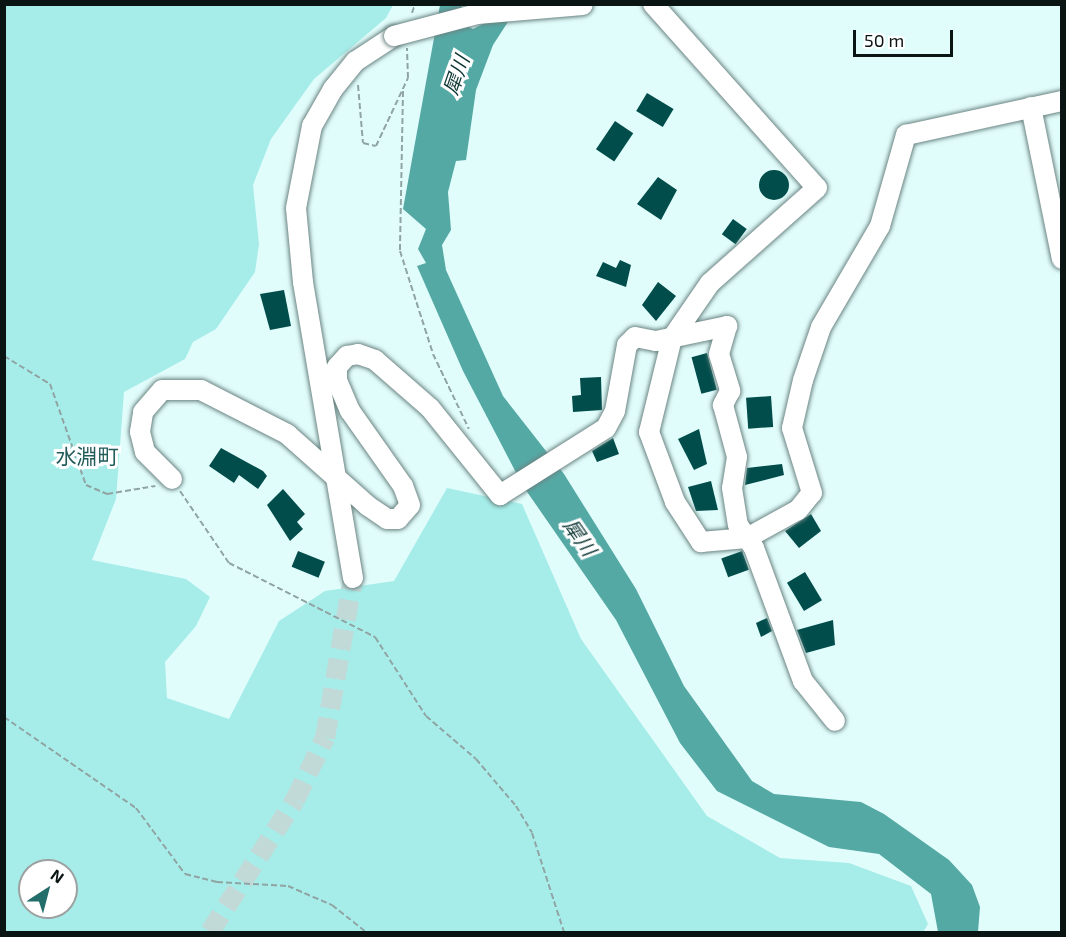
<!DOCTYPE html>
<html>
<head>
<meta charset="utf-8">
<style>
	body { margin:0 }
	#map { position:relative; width:1066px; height:937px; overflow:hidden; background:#e1fdfb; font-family:"Exo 2","Noto Sans JP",sans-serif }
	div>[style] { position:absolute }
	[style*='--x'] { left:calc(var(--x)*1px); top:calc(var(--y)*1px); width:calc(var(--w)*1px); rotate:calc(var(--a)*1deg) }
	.green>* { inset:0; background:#a6ede9 }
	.water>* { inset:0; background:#55a9a5 }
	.building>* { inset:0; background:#004d4b; transform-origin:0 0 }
	.round { border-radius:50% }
	.minor-tunnel>* { height:20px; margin-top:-10px; transform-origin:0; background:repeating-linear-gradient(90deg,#c1dad8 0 20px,transparent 0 30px) }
	.path>* { height:2px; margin-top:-1px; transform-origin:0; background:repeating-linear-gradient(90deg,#8fa4a3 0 6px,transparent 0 9px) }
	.roads { filter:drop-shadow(0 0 2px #6b8483) drop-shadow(0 0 2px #6b8483) }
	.minor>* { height:20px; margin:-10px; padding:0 10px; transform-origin:10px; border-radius:10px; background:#fff }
	.bridges { filter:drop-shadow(0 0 2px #6b8483) drop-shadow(0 0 2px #6b8483) }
	.minor-bridge>* { height:20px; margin:-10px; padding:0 10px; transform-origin:10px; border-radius:10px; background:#fff }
	span { translate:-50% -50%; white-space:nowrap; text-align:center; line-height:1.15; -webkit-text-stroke:6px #fff; paint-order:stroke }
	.water-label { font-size:20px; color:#0c3634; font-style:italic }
	.quarter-label { font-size:21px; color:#225c5a }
	.frame { position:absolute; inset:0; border:6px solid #0a1413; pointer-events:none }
	.north { position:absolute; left:18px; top:859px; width:60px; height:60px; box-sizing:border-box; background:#fff; border:2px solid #9da1a1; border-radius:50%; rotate:36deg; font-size:16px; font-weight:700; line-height:24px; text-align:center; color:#0a1413 }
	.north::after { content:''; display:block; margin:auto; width:21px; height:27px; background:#236e6b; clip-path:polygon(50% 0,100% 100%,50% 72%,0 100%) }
	.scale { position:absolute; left:853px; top:30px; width:100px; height:27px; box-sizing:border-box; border:3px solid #0a1413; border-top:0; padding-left:8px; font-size:18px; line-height:21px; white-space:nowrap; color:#0a1413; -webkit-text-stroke:4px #fff; paint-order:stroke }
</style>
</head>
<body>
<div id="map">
	<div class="green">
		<i style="clip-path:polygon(evenodd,5px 5px,393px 5px,386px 18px,314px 79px,271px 139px,253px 185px,259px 244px,255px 272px,216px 329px,193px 342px,185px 359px,124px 392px,116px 499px,92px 560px,186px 579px,210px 597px,196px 626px,165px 662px,167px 698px,229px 719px,279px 621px,325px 591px,394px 581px,447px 488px,522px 504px,581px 639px,707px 816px,780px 858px,849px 863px,911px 886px,928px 924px,923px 932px,5px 932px,5px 5px,30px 871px,66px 871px,66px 907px,30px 907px,30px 871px)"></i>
	</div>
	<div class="water">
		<i style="clip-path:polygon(440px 5px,461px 5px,465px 25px,473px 29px,519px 5px,493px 45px,476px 90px,466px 160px,456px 161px,448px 192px,451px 230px,442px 245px,446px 270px,503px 396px,564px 474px,636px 589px,684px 686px,752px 781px,774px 794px,861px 802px,884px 814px,949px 860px,972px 885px,980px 907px,978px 932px,938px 932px,931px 894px,879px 854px,829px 847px,717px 791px,680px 743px,616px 620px,523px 486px,463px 371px,417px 266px,426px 263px,418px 249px,426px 229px,403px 209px)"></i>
	</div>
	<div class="building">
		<i style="left:647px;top:93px;width:31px;height:21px;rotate:31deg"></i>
		<i style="left:615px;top:121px;width:22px;height:34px;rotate:34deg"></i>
		<i class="round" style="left:759px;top:170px;width:30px;height:30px"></i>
		<i style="clip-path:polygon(658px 177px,677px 190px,661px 220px,637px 204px)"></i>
		<i style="left:733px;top:219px;width:17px;height:19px;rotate:36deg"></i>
		<i style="clip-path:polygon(620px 260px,631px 265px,626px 287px,596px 276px,603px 262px,616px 268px)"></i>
		<i style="clip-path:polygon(658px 282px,676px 296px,656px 321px,642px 305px)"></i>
		<i style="clip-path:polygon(284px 290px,291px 326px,270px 330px,260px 294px)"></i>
		<i style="left:707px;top:353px;width:38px;height:16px;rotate:75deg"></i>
		<i style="clip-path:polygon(601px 377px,602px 410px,573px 412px,572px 396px,581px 395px,580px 378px)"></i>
		<i style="left:771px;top:396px;width:31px;height:25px;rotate:86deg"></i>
		<i style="clip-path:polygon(699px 429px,707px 464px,694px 470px,678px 439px)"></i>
		<i style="clip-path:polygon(613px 438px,619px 454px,597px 462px,592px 451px)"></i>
		<i style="clip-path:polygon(221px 448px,263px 471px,267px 476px,258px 489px,239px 475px,234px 483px,209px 466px)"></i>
		<i style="clip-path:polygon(782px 464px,784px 475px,745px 485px,747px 468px)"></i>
		<i style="clip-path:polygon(711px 481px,718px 510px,696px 511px,688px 487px)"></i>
		<i style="clip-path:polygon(283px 489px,305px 514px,297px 522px,303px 529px,290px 541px,267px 505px)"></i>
		<i style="clip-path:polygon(811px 514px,821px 531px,799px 548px,785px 531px)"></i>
		<i style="left:298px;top:551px;width:29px;height:17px;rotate:22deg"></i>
		<i style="left:742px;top:551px;width:20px;height:22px;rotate:70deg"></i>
		<i style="left:805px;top:572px;width:33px;height:21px;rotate:59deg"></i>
		<i style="clip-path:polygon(767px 618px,772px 631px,761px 637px,756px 623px)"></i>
		<i style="clip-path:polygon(833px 620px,835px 645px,806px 653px,797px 630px)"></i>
	</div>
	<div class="minor-tunnel">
		<i style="--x:210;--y:932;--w:157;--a:-57.2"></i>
		<i style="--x:295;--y:800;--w:69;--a:-64.2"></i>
		<i style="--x:325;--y:738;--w:162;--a:-80.1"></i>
	</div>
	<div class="path">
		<i style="--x:412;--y:13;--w:9;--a:-72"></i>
		<i style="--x:358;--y:85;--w:58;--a:85.1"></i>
		<i style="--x:363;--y:143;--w:13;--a:13"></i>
		<i style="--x:376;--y:146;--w:75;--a:-64.8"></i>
		<i style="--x:408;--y:78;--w:30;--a:-92"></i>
		<i style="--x:403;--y:91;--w:160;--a:91.1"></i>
		<i style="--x:400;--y:251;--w:108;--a:72.2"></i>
		<i style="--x:433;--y:354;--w:83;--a:64.4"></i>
		<i style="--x:4;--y:356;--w:54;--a:31.3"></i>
		<i style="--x:50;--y:384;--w:107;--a:70.4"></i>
		<i style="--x:86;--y:485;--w:23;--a:23"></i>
		<i style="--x:107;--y:494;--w:49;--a:-9.5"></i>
		<i style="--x:180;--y:491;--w:87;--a:55.8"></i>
		<i style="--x:229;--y:563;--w:164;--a:26.9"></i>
		<i style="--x:375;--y:637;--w:94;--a:57.2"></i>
		<i style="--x:426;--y:716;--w:66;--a:40.7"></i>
		<i style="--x:476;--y:759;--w:62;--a:49.6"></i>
		<i style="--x:516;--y:806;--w:31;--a:59"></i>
		<i style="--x:532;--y:833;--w:104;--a:72.1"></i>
		<i style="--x:4;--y:717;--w:160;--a:34.6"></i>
		<i style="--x:136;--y:808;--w:82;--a:53.4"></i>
		<i style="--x:185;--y:874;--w:33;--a:14"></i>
		<i style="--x:217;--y:882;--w:71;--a:3.2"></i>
		<i style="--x:288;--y:886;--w:48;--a:23.4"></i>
		<i style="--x:332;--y:905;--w:43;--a:38.5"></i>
	</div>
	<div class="roads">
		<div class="minor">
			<i style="--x:653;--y:4;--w:246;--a:48.3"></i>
			<i style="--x:817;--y:188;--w:143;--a:138.4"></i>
			<i style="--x:710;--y:283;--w:67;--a:124.6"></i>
			<i style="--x:672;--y:338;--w:97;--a:103.7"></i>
			<i style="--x:649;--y:432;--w:75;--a:69.6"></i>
			<i style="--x:675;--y:502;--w:48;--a:57"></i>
			<i style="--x:701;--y:542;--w:46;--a:-5"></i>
			<i style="--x:747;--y:538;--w:58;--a:-28.8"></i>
			<i style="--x:798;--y:510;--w:22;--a:-51"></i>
			<i style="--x:812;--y:493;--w:68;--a:-107.1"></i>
			<i style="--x:792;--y:428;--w:49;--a:-77.1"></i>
			<i style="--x:803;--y:380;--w:56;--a:-71.2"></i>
			<i style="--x:821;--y:327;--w:117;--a:-59.7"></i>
			<i style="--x:880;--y:226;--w:95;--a:-74.1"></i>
			<i style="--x:906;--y:135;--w:160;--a:-12.3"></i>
			<i style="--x:1031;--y:107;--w:155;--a:78.5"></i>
			<i style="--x:172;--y:479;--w:38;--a:-135"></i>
			<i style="--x:145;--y:452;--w:21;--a:-104"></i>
			<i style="--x:140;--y:432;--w:20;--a:-81"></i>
			<i style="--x:143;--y:412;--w:29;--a:-49"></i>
			<i style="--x:162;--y:390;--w:39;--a:0"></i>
			<i style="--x:201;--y:390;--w:97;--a:27.1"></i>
			<i style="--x:287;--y:434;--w:108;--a:41.6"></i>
			<i style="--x:368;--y:506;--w:23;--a:34"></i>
			<i style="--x:387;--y:519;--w:11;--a:0"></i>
			<i style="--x:398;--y:519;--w:18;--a:-49"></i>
			<i style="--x:410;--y:505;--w:20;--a:-110"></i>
			<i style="--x:403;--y:486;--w:92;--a:-125.2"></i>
			<i style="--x:350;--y:411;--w:33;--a:-113"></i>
			<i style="--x:337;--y:381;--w:14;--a:-90"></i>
			<i style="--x:337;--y:367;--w:15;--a:-48"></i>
			<i style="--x:347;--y:356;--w:11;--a:-10"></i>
			<i style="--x:358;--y:354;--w:18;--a:19"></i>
			<i style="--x:375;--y:360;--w:73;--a:41.1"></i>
			<i style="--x:430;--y:408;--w:112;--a:51.2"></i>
			<i style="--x:500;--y:495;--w:125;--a:-32.3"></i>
			<i style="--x:606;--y:428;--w:19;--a:-62"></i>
			<i style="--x:615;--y:411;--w:67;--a:-79.7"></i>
			<i style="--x:627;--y:345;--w:11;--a:-45"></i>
			<i style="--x:635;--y:337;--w:21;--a:11"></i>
			<i style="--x:656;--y:341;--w:73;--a:-11.9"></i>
			<i style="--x:727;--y:326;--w:29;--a:106"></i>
			<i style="--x:719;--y:354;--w:39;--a:73"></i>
			<i style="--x:730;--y:391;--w:16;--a:117"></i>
			<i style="--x:723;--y:405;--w:54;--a:74.9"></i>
			<i style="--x:737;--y:457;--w:31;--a:99"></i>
			<i style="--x:732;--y:488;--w:37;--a:81"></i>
			<i style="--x:738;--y:525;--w:28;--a:55"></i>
			<i style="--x:754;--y:548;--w:142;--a:69.8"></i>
			<i style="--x:803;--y:681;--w:51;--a:51.3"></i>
			<i style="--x:353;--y:578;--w:300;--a:-99.6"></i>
			<i style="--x:303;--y:282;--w:74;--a:-95.4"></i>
			<i style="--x:296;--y:208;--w:84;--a:-79"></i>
			<i style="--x:312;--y:126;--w:43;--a:-60.4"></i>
			<i style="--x:333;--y:89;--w:36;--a:-51"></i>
			<i style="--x:356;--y:61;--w:45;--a:-33.3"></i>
		</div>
	</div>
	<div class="bridges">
		<div class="minor-bridge">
			<i style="--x:394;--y:36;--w:86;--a:-14.8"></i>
			<i style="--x:477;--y:14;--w:106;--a:-4.9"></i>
		</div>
	</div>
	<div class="water-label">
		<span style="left:456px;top:75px;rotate:-71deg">犀川</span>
		<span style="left:580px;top:537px;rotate:55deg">犀川</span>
	</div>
	<div class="quarter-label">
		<span style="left:87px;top:456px">水淵町</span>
	</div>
	<div class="frame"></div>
	<div class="north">N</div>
	<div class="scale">50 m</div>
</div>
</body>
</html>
